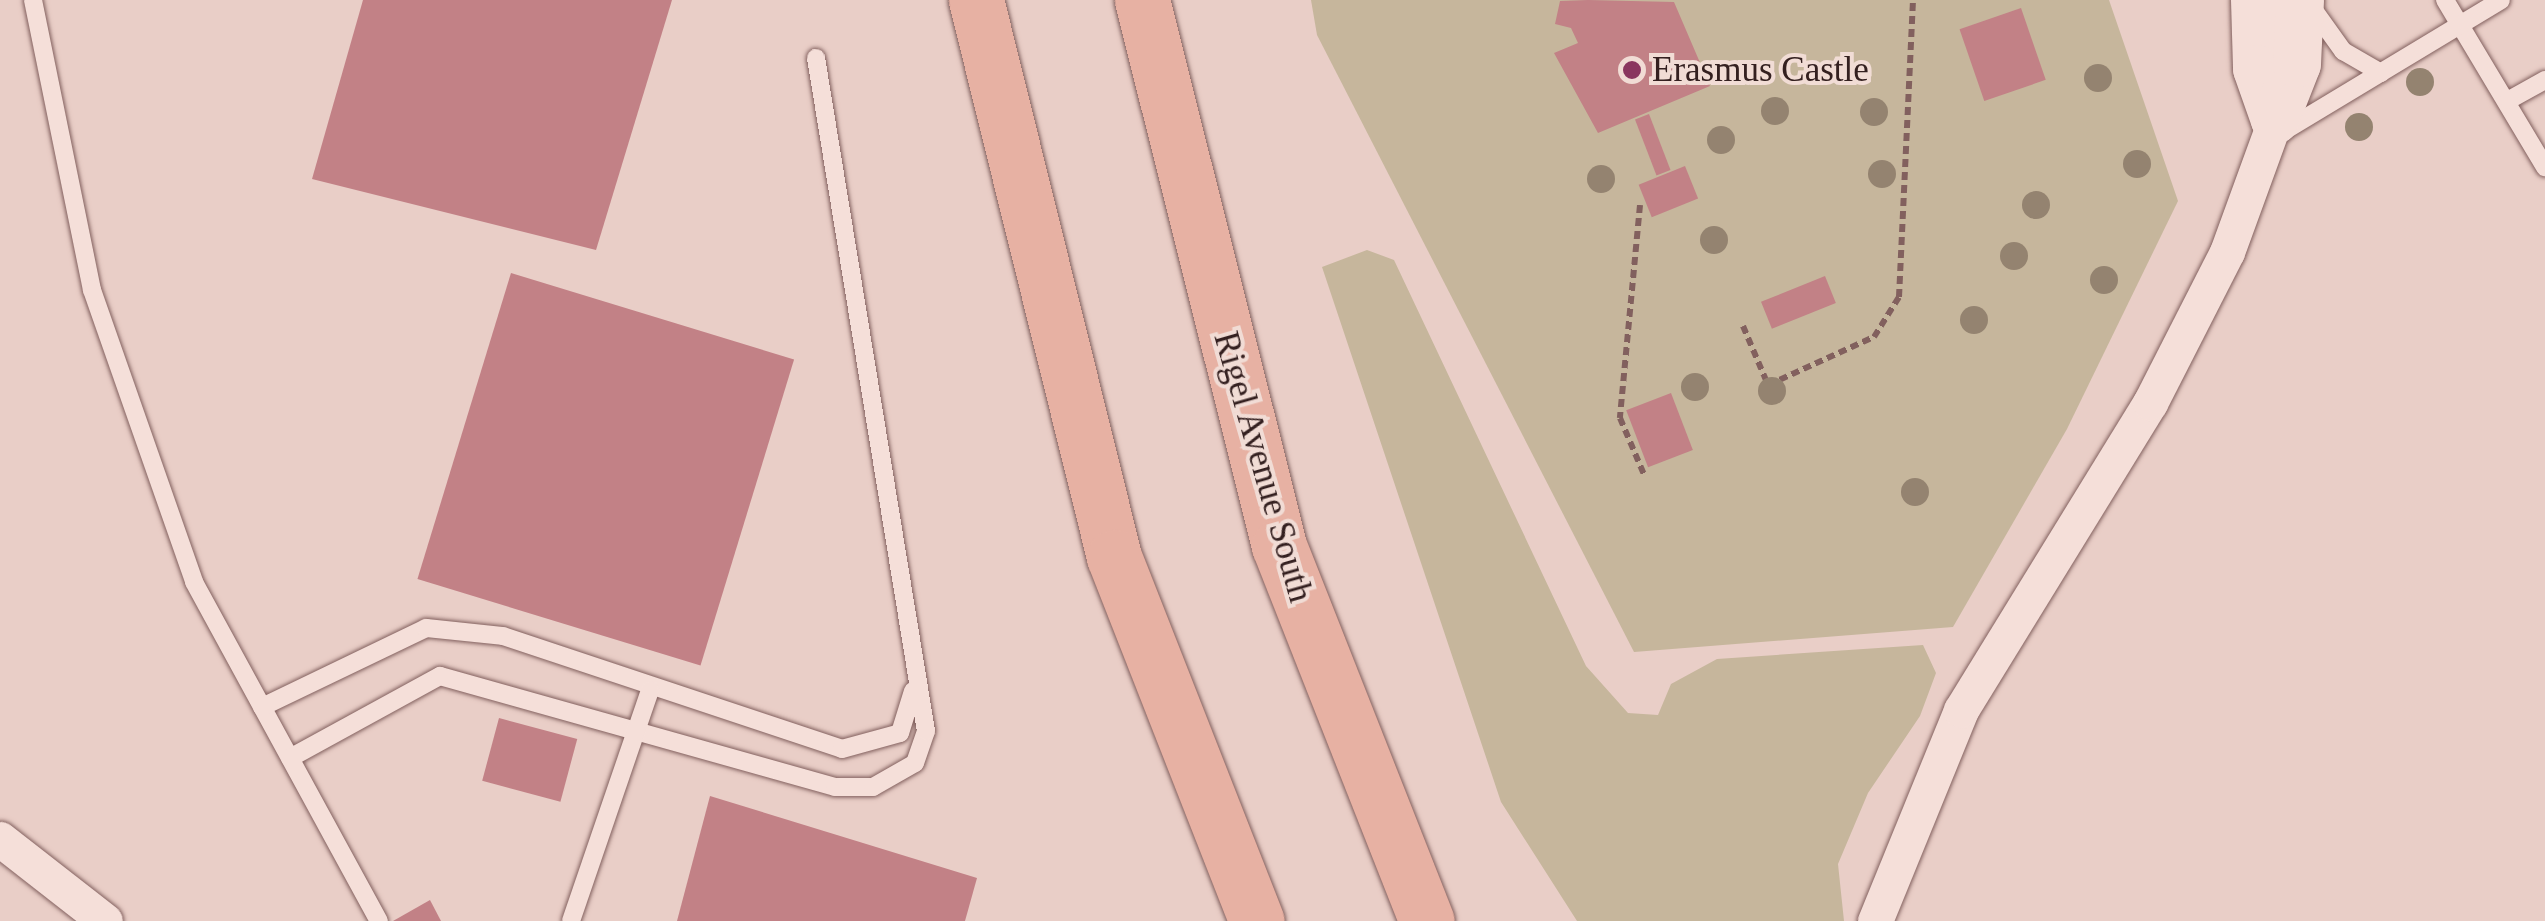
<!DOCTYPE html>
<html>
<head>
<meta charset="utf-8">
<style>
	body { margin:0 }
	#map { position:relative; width:2545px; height:921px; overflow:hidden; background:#e9cec7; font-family:"Times New Roman",serif }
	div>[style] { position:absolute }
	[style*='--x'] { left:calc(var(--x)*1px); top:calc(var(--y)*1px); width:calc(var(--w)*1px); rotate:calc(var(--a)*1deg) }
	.green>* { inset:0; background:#c6b69c }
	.building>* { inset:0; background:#c28186; transform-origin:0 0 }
	.path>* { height:6px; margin-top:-3px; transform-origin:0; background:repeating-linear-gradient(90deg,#82605e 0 8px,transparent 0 13px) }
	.roads { filter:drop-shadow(0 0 2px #82605e) drop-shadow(0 0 2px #82605e) }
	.lane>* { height:18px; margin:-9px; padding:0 9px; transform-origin:9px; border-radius:9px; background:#f5dfd9 }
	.street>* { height:35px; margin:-17.5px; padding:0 17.5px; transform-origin:17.5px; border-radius:17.5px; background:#f5dfd9 }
	.secondary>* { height:48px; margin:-24px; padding:0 24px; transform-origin:24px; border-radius:24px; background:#f5dfd9 }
	.primary>* { height:55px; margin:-27.5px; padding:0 27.5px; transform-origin:27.5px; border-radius:27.5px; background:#e7b1a3 }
	.trees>* { width:28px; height:28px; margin:-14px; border-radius:50%; background:#948370 }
	.dots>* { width:28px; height:28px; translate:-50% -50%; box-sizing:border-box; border:5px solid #f1dcd5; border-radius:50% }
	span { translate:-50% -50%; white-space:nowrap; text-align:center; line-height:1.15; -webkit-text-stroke:8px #f1dcd5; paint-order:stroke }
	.poi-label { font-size:35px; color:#342020 }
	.left { translate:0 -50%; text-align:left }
	.street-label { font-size:35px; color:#342020 }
</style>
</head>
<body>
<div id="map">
	<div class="green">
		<i style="clip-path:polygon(1311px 0,2109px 0,2178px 201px,2067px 429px,1953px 627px,1634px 652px,1317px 35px)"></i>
		<i style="clip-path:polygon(1367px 250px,1394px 260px,1586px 666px,1628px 713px,1658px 715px,1671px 684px,1717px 659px,1923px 645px,1936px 673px,1920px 716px,1868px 793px,1838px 864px,1844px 921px,1577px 921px,1501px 802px,1322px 267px)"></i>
	</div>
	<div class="building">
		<i style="clip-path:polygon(363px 0,672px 0,596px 250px,312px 179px)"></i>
		<i style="clip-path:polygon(1588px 0,1674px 2px,1710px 86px,1598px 133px,1554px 53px,1578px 43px,1571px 28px,1555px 24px,1560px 1px)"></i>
		<i style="left:2021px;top:8px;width:76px;height:65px;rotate:71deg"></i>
		<i style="left:1649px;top:114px;width:60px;height:15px;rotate:69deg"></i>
		<i style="left:1685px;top:166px;width:35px;height:50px;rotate:68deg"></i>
		<i style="left:511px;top:273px;width:296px;height:320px;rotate:17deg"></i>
		<i style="left:1825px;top:276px;width:29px;height:69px;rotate:68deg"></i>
		<i style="left:1671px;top:393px;width:61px;height:48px;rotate:69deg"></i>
		<i style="left:499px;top:718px;width:81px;height:65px;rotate:15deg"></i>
		<i style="clip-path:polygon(710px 796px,977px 878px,965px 921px,677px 921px)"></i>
		<i style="clip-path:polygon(430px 900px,441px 921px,393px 921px)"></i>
	</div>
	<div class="path">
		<i style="--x:1640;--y:205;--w:214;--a:95.4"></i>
		<i style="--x:1620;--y:418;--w:64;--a:67"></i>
		<i style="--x:1743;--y:326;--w:64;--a:67"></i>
		<i style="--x:1768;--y:385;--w:116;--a:-24.4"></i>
		<i style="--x:1874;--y:337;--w:47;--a:-58"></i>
		<i style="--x:1899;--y:297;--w:297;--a:-87.3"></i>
	</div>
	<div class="roads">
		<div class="lane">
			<i style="--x:33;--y:0;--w:296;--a:78.5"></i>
			<i style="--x:92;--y:290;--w:309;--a:70.7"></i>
			<i style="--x:194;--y:582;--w:386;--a:61.4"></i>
			<i style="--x:2445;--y:0;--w:195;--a:59.1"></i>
			<i style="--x:2313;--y:9;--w:52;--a:54.5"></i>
			<i style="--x:2343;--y:51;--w:44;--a:30.1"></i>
			<i style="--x:2509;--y:100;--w:41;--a:-29.1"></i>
			<i style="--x:2279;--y:134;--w:259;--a:-31.1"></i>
			<i style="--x:262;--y:707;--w:182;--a:-25.7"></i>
			<i style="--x:426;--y:628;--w:77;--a:5.9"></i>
			<i style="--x:503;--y:636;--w:357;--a:18.4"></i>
			<i style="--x:842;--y:749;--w:60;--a:-15.4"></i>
			<i style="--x:900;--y:733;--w:44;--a:-72.8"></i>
			<i style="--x:290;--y:758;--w:171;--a:-28.7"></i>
			<i style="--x:440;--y:676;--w:410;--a:15.7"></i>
			<i style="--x:835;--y:787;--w:38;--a:0"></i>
			<i style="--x:873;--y:787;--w:48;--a:-29.7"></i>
			<i style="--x:915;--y:763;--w:34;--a:-71"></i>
			<i style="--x:926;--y:731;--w:682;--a:-99.28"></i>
			<i style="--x:571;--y:921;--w:244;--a:-71.1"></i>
		</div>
		<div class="street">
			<i style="--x:0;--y:839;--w:133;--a:38"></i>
			<i style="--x:1875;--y:921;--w:228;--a:-67.8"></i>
			<i style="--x:1961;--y:710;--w:361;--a:-58.4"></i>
			<i style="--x:2150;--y:403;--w:169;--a:-63"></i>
			<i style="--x:2227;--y:252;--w:140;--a:-70"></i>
		</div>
		<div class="secondary">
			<i style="--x:2255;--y:0;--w:69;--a:88.3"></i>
			<i style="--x:2257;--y:69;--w:54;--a:70.6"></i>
			<i style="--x:2275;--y:120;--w:60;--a:-68.6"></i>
			<i style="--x:2297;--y:64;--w:64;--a:-87.3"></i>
		</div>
		<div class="primary">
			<i style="--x:976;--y:0;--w:574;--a:76.08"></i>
			<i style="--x:1114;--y:557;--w:391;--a:68.6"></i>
			<i style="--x:1142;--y:0;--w:563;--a:75.91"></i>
			<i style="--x:1279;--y:546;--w:403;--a:68.5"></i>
		</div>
	</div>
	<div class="trees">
		<i style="left:2098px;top:78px"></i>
		<i style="left:2420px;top:82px"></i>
		<i style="left:1775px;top:111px"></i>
		<i style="left:1874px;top:112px"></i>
		<i style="left:2359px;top:127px"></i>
		<i style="left:1721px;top:140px"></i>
		<i style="left:2137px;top:164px"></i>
		<i style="left:1882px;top:174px"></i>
		<i style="left:1601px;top:179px"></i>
		<i style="left:2036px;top:205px"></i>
		<i style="left:1714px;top:240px"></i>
		<i style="left:2014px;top:256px"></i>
		<i style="left:2104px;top:280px"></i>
		<i style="left:1974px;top:320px"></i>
		<i style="left:1695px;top:387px"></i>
		<i style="left:1772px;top:391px"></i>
		<i style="left:1915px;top:492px"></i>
	</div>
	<div class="dots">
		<i style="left:1632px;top:70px;background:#8a365f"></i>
	</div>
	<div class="poi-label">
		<span class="left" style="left:1652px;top:70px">Erasmus Castle</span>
	</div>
	<div class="street-label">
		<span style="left:1263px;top:467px;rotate:74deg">Rigel Avenue South</span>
	</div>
</div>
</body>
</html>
